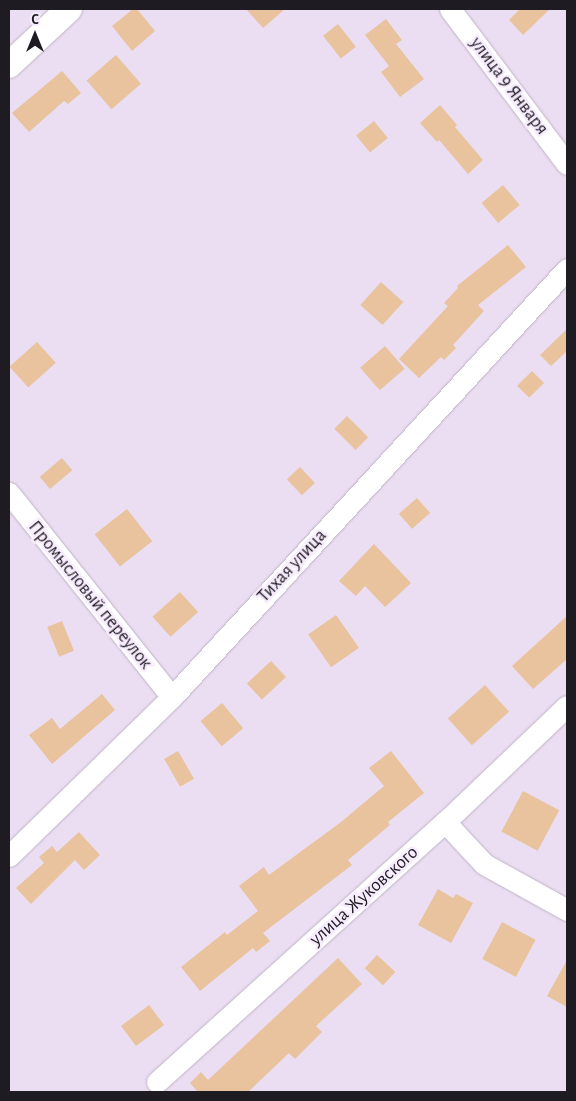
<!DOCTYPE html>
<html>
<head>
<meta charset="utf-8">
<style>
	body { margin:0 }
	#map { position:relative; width:576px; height:1101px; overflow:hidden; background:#ebdef2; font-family:"Alegreya Sans",sans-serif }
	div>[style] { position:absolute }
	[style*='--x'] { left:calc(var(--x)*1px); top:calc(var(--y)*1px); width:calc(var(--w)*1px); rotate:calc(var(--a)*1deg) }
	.building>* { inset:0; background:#e8c39d; transform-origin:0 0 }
	.roads { filter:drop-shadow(0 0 1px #c0b3c7) drop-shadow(0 0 1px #c0b3c7) }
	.minor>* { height:21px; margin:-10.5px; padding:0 10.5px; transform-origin:10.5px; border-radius:10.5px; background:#fff }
	.tertiary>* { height:26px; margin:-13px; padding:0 13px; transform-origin:13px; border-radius:13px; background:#fff }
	span { translate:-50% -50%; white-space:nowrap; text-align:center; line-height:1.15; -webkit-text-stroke:5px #f7ecfd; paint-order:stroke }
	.street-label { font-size:19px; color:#1f1b22 }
	.frame { position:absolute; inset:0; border:10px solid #1f1b22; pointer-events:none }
	.north { position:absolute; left:10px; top:10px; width:50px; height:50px; -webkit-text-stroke:4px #f7ecfd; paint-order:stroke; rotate:0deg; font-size:14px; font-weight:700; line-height:20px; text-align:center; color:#1f1b22 }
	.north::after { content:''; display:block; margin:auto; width:18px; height:22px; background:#1f1b22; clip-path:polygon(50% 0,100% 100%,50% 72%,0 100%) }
</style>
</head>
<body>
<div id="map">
	<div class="building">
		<i style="clip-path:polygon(133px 9px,137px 9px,155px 31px,132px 51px,112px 26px)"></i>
		<i style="clip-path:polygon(246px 9px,285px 9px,263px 28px)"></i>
		<i style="clip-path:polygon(520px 9px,550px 9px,523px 35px,509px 20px)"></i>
		<i style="clip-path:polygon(386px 19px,402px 40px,396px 44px,424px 79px,400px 97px,381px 72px,389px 66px,365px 35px)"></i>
		<i style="left:338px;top:24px;width:29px;height:19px;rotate:52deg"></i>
		<i style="left:116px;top:55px;width:38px;height:39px;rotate:49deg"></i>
		<i style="clip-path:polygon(62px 71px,81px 93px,68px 104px,64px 101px,29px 132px,12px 113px)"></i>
		<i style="clip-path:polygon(440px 105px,457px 125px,455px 127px,483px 160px,468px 174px,439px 140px,437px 142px,420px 123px)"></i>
		<i style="left:374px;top:121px;width:22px;height:23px;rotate:51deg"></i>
		<i style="left:503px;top:185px;width:26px;height:28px;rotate:50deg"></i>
		<i style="clip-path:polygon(508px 245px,526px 267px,478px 305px,484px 311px,453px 345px,456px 348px,444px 360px,441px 357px,419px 378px,399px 359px,448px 306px,444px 303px,458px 288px,457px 286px)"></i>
		<i style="left:381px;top:282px;width:30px;height:31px;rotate:42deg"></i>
		<i style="clip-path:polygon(567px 329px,567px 351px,551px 366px,540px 355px)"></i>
		<i style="left:37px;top:342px;width:28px;height:37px;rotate:48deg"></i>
		<i style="left:385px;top:346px;width:30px;height:33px;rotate:49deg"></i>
		<i style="left:532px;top:371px;width:17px;height:21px;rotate:45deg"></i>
		<i style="left:347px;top:416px;width:30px;height:18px;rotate:45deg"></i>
		<i style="left:62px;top:458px;width:16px;height:29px;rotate:50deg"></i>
		<i style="left:300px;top:467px;width:22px;height:18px;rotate:47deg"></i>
		<i style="left:417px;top:498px;width:20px;height:24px;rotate:49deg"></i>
		<i style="left:127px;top:509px;width:41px;height:41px;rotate:52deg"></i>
		<i style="clip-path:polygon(374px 544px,411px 583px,385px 607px,365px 586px,356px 596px,339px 581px)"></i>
		<i style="left:180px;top:592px;width:27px;height:37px;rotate:48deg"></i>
		<i style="left:336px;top:615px;width:40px;height:34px;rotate:55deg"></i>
		<i style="clip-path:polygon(567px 616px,567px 659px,533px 689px,512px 666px)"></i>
		<i style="left:62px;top:621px;width:32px;height:16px;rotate:68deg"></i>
		<i style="left:271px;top:661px;width:22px;height:33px;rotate:47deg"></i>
		<i style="left:485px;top:685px;width:36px;height:50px;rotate:48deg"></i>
		<i style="clip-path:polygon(102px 694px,115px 710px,52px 764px,29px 735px,52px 718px,60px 729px)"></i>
		<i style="left:222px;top:703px;width:33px;height:28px;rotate:50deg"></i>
		<i style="left:178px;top:751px;width:32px;height:16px;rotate:60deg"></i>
		<i style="clip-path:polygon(391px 751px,424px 793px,388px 822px,390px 825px,348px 860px,352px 865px,263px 933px,270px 941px,256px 952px,253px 948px,200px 991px,181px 967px,225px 932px,227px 935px,258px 911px,239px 886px,264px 867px,269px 875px,341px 822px,384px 786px,369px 768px)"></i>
		<i style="left:523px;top:791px;width:41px;height:46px;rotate:28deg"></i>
		<i style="clip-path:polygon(79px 832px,100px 855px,84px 870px,75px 860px,31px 904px,16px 888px,44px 863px,39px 857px,52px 846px,57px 852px)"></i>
		<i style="clip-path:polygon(438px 889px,453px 898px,456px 894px,473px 903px,451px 943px,418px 925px)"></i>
		<i style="left:502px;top:922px;width:38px;height:42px;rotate:28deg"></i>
		<i style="left:377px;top:955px;width:25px;height:18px;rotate:43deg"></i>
		<i style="clip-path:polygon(338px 958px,362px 984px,316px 1026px,322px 1032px,295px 1059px,289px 1053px,248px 1092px,196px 1092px,197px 1091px,190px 1083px,201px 1072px,208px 1080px)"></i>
		<i style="clip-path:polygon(567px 960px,567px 1007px,547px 996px)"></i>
		<i style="left:149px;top:1005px;width:25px;height:35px;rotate:53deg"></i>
	</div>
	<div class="roads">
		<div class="minor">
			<i style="--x:450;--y:9;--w:194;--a:53"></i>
			<i style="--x:9;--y:493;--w:261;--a:51.4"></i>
			<i style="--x:445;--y:822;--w:57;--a:47.1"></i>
			<i style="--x:484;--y:864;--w:95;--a:29"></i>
			<i style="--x:9;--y:856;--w:228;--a:-44.3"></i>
			<i style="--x:172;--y:697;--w:582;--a:-47.3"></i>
			<i style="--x:157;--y:1082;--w:388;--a:-42.1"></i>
			<i style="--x:445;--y:822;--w:168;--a:-43.6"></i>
		</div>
		<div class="tertiary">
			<i style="--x:9;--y:65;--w:82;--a:-43"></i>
		</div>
	</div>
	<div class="street-label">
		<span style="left:509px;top:86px;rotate:53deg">улица 9 Января</span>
		<span style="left:292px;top:566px;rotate:-47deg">Тихая улица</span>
		<span style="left:90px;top:595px;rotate:51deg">Промысловый переулок</span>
		<span style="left:364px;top:896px;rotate:-42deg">улица Жуковского</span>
	</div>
	<div class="frame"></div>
	<div class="north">С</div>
</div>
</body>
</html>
